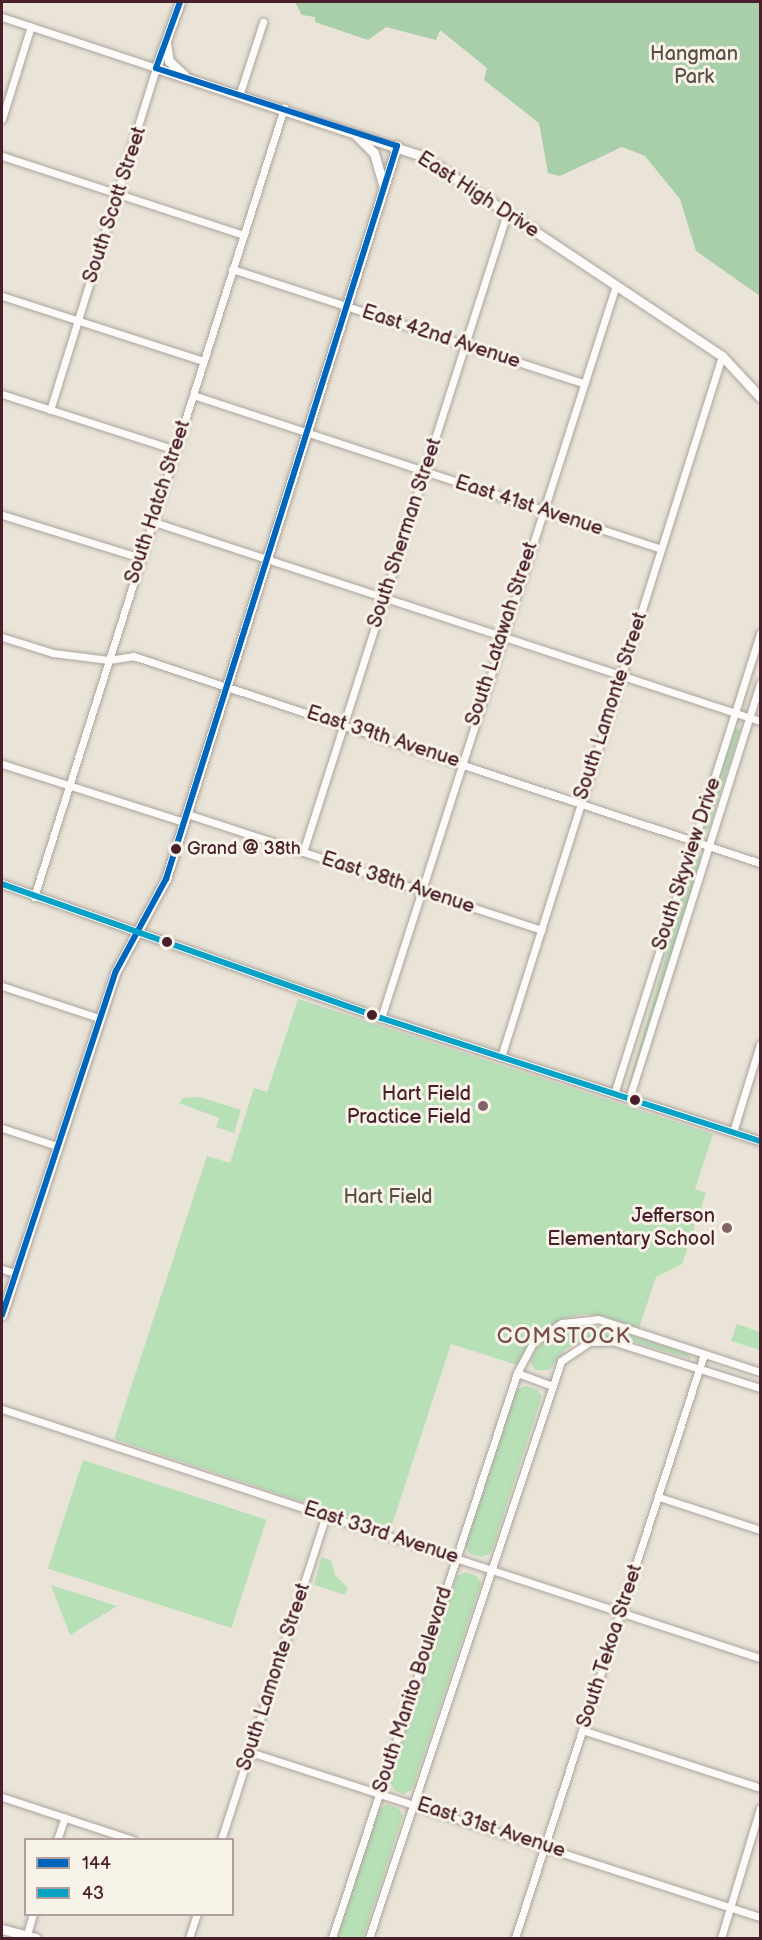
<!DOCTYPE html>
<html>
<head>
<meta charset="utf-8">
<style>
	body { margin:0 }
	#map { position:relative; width:762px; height:1940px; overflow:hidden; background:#eae4d8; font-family:"Balsamiq Sans",sans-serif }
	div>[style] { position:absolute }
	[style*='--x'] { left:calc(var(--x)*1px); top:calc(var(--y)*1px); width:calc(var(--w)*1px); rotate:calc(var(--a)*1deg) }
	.green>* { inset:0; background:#b7e0b7; transform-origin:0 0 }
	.forest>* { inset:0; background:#a8ceaa }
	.roads { filter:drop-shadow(0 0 2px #aca49e) drop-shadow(0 0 2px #aca49e) }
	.minor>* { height:7px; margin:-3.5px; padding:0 3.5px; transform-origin:3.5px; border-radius:3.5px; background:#fcfbf9 }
	.tertiary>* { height:8px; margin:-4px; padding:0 4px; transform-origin:4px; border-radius:4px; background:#fcfbf9 }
	.secondary>* { height:9px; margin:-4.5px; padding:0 4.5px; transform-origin:4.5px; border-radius:4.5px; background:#fcfbf9 }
	.bus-1>* { height:6px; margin:-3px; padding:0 3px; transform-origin:3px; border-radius:3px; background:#0065bd }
	.bus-2>* { height:6px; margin:-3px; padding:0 3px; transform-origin:3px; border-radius:3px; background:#04a2c6 }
	.dots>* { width:16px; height:16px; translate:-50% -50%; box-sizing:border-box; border:3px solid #f7f3e8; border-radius:50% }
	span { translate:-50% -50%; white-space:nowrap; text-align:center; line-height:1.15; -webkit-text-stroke:6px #f7f3e8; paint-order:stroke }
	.bus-label { font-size:18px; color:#4a1f2b }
	.left { translate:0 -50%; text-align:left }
	.park-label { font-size:20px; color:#5b4e47 }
	.street-label { font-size:20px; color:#4a1f2b }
	.poi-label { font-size:20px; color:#4a1f2b }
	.right { translate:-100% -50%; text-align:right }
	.quarter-label { font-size:22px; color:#7a4e4d; letter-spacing:1.5px }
	.frame { position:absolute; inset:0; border:3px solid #4a1f2b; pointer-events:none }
	.legend { position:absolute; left:24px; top:1838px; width:210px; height:78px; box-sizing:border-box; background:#f7f3e8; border:2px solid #b29e9c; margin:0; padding:8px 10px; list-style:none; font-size:18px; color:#4a1f2b }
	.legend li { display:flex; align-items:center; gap:12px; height:30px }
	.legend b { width:30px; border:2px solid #b29e9c }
</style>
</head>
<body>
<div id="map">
	<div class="green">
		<i style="left:735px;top:728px;width:6px;height:105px;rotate:18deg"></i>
		<i style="left:695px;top:854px;width:7px;height:238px;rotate:16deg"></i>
		<i style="clip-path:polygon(298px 999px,713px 1134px,695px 1189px,706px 1193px,682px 1264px,656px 1277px,639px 1328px,607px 1317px,585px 1314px,564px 1318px,536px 1336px,517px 1365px,451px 1344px,390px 1531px,114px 1439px,207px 1156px,230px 1163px,254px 1088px,267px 1092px)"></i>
		<i style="clip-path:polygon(200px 1097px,241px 1110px,234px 1133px,216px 1127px,219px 1118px,179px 1103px,183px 1098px)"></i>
		<i style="clip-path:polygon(580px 1324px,607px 1327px,688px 1354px,691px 1359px,620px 1338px,592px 1336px,567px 1348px,549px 1370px,535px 1370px,530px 1361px,537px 1348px,554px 1332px)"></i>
		<i style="clip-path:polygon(737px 1324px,760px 1332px,760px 1350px,731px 1341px)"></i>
		<i style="clip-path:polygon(525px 1386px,537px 1389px,542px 1396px,491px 1553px,482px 1557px,470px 1554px,465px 1546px,516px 1390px)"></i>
		<i style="left:83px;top:1460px;width:193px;height:114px;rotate:18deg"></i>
		<i style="clip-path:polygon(322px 1557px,331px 1560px,335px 1575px,348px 1588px,345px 1595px,314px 1585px)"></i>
		<i style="clip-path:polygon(466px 1572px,477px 1576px,481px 1584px,412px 1789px,404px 1794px,394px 1790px,390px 1781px,457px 1576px)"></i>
		<i style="clip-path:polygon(51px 1585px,117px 1606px,70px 1635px)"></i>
		<i style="clip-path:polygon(387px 1804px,399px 1809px,403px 1815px,363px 1938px,337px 1938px,378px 1810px)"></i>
	</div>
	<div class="forest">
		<i style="clip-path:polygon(295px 2px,760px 2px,760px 296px,696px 251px,680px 199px,645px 156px,622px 147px,560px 176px,548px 173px,539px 123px,484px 80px,487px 68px,440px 30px,436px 40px,386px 27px,368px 40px,315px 22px,315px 17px,302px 15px)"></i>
	</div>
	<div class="roads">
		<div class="minor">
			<i style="--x:2;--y:17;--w:162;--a:18.3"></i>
			<i style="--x:156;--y:68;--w:358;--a:107.2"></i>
			<i style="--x:239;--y:96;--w:78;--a:-72"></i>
			<i style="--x:2;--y:119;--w:97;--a:-72.7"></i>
			<i style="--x:2;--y:156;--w:254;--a:18.1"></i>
			<i style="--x:232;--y:269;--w:368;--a:18"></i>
			<i style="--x:2;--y:296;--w:211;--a:17.9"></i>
			<i style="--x:2;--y:394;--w:182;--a:17.9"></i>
			<i style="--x:193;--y:395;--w:493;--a:18.2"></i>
			<i style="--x:2;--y:515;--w:145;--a:17.2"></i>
			<i style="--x:151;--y:521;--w:641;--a:18.18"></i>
			<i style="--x:2;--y:637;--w:53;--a:17.4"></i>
			<i style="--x:53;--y:653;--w:56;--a:7.1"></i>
			<i style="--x:109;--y:660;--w:24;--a:-9"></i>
			<i style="--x:133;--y:656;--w:660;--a:18.27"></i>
			<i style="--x:2;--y:764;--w:191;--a:17.7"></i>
			<i style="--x:187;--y:814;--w:373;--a:18.1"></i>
			<i style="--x:303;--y:852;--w:671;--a:-72.29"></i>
			<i style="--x:34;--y:897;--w:828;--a:-72.42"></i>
			<i style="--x:2;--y:986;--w:102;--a:18.3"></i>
			<i style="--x:381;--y:1018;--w:770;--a:-72.22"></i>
			<i style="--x:501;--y:1057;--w:735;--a:-72.5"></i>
			<i style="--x:614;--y:1094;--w:484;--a:-72.4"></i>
			<i style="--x:629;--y:1099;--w:436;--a:-72.5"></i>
			<i style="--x:2;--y:1128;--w:58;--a:18.1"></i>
			<i style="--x:733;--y:1132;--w:92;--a:-72.9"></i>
			<i style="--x:2;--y:1269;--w:14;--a:17"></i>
			<i style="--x:517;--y:1373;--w:35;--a:20"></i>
			<i style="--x:2;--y:1409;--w:798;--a:18.19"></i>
			<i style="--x:659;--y:1497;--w:106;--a:18.1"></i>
			<i style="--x:582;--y:1730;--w:187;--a:18"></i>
			<i style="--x:250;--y:1752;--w:536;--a:17.93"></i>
			<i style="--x:2;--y:1797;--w:138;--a:18.2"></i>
			<i style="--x:57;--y:1840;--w:24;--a:-71"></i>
			<i style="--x:221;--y:1840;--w:342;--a:-72.1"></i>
			<i style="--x:26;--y:1938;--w:25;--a:-74"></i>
			<i style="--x:189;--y:1938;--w:25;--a:-72"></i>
			<i style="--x:332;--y:1938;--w:595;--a:-71.87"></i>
			<i style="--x:517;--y:1373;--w:34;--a:-62"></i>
			<i style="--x:533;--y:1343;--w:35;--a:-35"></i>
			<i style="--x:562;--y:1323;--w:36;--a:-6"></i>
			<i style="--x:598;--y:1319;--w:170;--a:18.1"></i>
			<i style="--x:369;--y:1938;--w:608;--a:-71.59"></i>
			<i style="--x:561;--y:1361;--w:34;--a:-34"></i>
			<i style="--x:589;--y:1342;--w:23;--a:-2"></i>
			<i style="--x:612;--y:1341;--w:155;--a:17.6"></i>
			<i style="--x:515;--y:1938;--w:614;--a:-72.07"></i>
			<i style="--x:721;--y:1938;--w:136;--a:-73.3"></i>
		</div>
		<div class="tertiary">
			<i style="--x:2;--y:884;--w:402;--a:19.5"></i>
			<i style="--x:381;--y:1018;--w:398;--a:18"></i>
		</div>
		<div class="secondary">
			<i style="--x:180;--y:2;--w:70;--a:110"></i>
			<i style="--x:156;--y:68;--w:280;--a:18.3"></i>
			<i style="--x:422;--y:156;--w:361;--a:33.7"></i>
			<i style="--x:722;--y:356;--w:56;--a:47.2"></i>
			<i style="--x:166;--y:43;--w:18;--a:81"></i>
			<i style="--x:169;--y:61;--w:21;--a:43"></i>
			<i style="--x:357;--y:136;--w:24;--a:45"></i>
			<i style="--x:374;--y:153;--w:36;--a:74"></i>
			<i style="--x:2;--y:1315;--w:362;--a:-71.7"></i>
			<i style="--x:116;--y:971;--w:105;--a:-61.5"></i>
			<i style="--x:166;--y:879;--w:769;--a:-72.51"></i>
			<i style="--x:2;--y:1929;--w:35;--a:15"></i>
		</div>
	</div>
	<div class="bus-1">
		<i style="--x:2;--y:1315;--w:362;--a:-71.7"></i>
		<i style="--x:116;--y:971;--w:105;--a:-61.5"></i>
		<i style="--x:166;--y:879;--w:769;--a:-72.51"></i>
		<i style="--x:397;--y:146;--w:253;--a:-162.1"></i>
		<i style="--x:156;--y:68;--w:70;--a:-70"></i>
	</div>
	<div class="bus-2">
		<i style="--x:2;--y:884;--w:402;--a:19.5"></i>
		<i style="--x:381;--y:1018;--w:398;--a:18"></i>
	</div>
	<div class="dots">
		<i style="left:176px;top:849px;background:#4a1f2b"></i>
		<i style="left:167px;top:942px;background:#4a1f2b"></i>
		<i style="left:372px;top:1015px;background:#4a1f2b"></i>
		<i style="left:635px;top:1100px;background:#4a1f2b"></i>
		<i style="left:483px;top:1106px;background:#826468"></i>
		<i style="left:727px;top:1228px;background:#826468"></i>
	</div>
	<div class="bus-label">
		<span class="left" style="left:187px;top:849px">Grand @ 38th</span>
	</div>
	<div class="park-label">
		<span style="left:694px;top:66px">Hangman<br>Park</span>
		<span style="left:388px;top:1197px">Hart Field</span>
	</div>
	<div class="street-label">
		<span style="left:478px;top:195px;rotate:33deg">East High Drive</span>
		<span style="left:115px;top:205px;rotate:-72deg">South Scott Street</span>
		<span style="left:441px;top:337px;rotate:18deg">East 42nd Avenue</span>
		<span style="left:158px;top:502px;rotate:-72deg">South Hatch Street</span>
		<span style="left:529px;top:506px;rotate:18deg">East 41st Avenue</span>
		<span style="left:405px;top:533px;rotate:-72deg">South Sherman Street</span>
		<span style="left:502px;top:634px;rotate:-72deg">South Latawah Street</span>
		<span style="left:611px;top:706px;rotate:-72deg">South Lamonte Street</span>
		<span style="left:383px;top:737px;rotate:18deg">East 39th Avenue</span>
		<span style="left:687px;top:864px;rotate:-72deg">South Skyview Drive</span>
		<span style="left:398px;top:883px;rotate:18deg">East 38th Avenue</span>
		<span style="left:381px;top:1533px;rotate:18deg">East 33rd Avenue</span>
		<span style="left:610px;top:1646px;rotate:-72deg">South Tekoa Street</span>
		<span style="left:274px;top:1677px;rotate:-72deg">South Lamonte Street</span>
		<span style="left:413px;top:1690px;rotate:-72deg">South Manito Boulevard</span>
		<span style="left:491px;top:1828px;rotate:18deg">East 31st Avenue</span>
	</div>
	<div class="poi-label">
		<span class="right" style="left:471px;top:1106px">Hart Field<br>Practice Field</span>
		<span class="right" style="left:715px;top:1228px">Jefferson<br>Elementary School</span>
	</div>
	<div class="quarter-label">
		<span style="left:564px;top:1337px">COMSTOCK</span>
	</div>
	<div class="frame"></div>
	<ul class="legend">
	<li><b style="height:8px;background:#0065bd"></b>144</li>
	<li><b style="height:8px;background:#04a2c6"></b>43</li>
	</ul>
</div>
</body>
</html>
